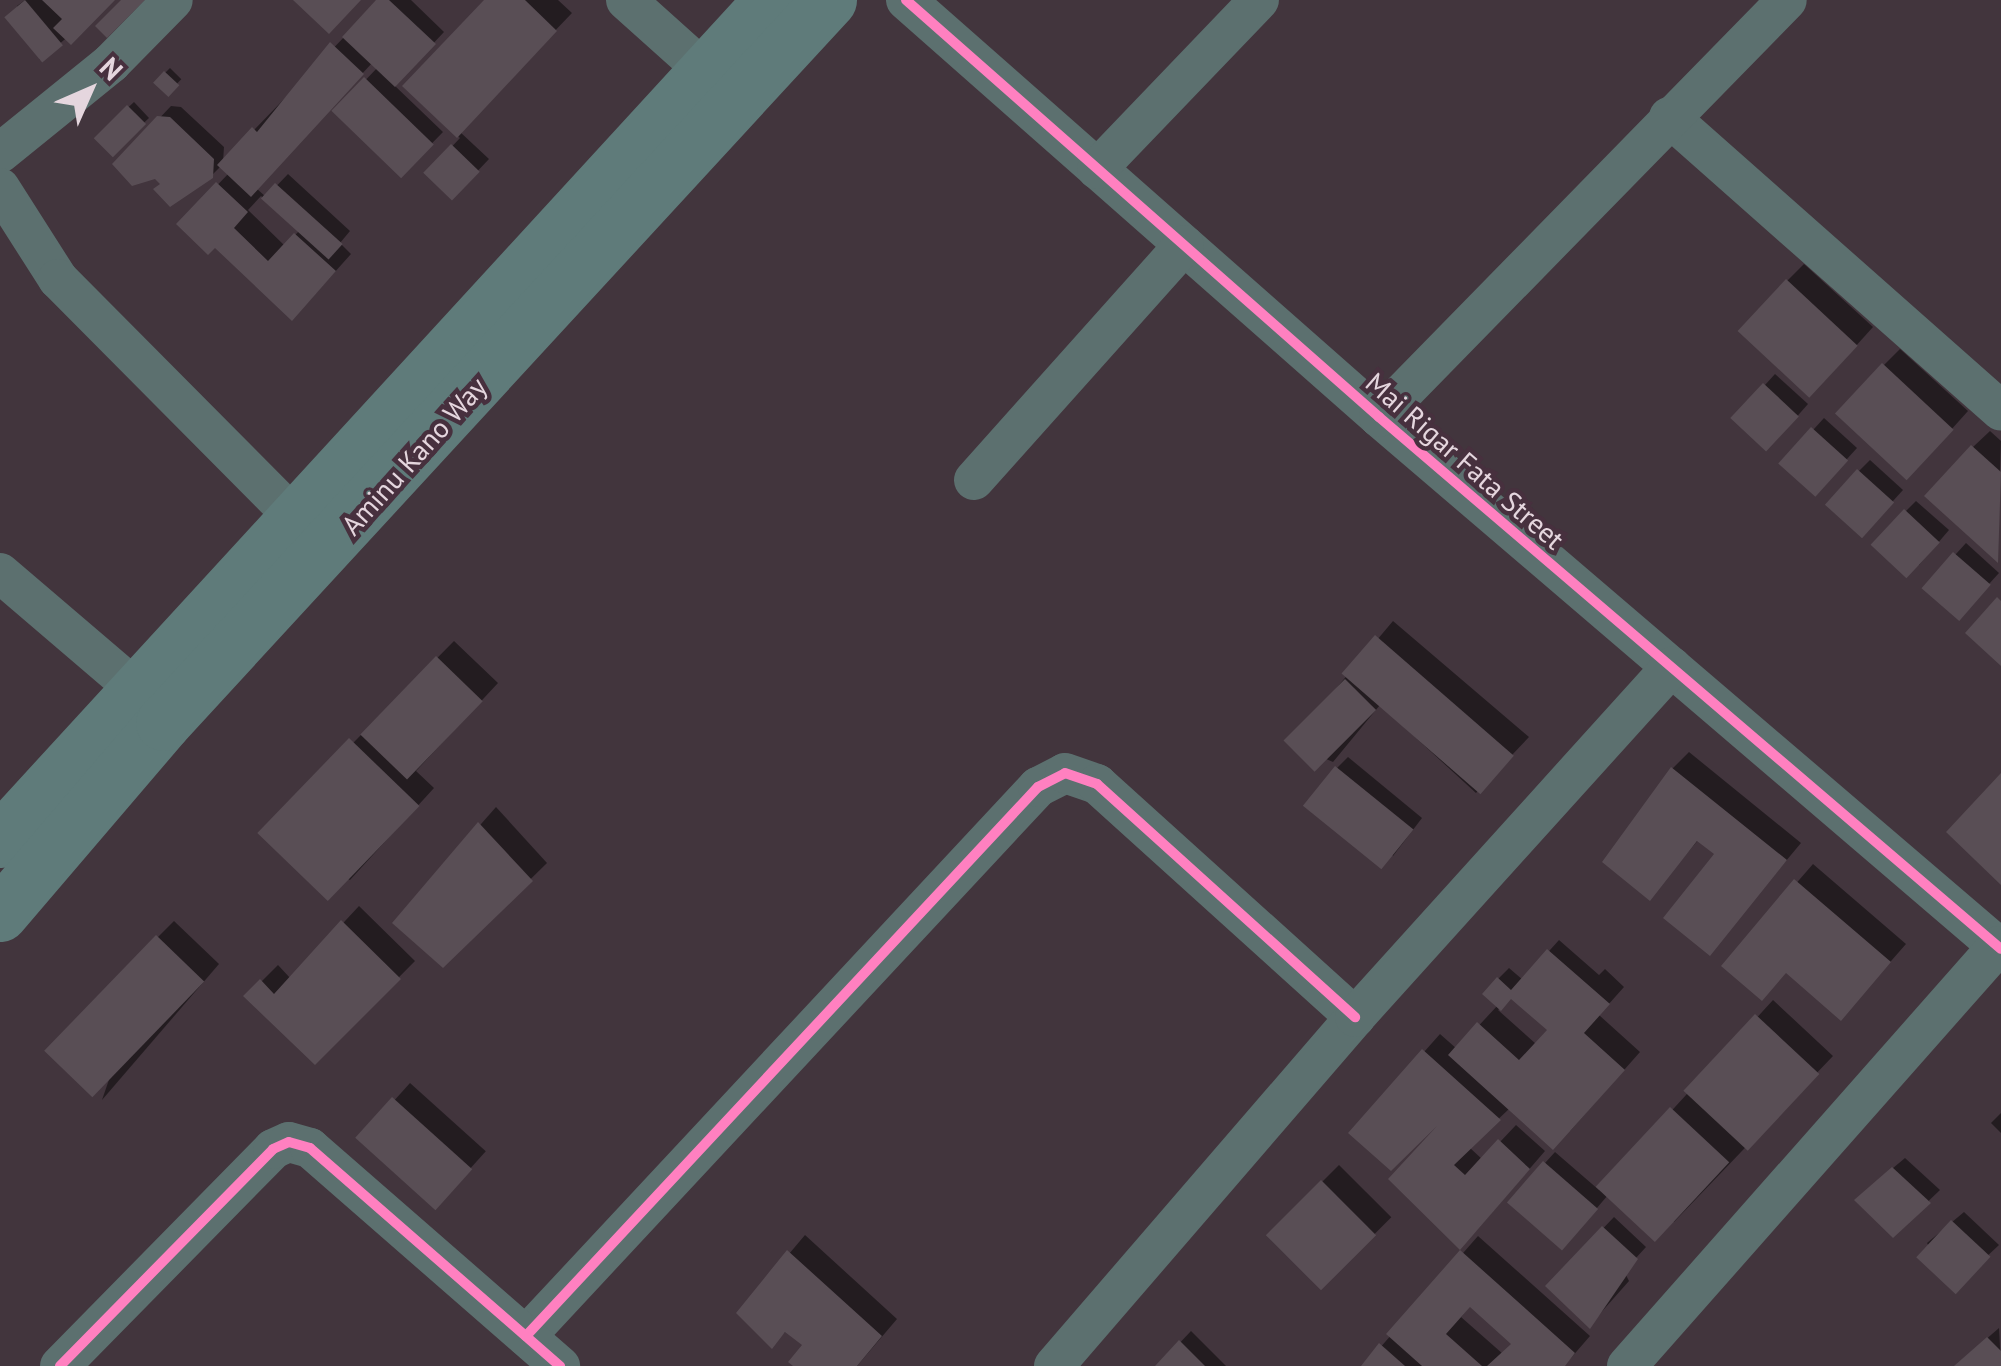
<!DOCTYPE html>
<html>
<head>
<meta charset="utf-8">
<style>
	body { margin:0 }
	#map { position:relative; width:2001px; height:1366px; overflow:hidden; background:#42353d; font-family:"PT Sans",sans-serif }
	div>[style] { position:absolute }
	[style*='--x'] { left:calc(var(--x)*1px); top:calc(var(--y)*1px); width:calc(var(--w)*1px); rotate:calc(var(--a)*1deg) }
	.shadow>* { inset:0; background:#0007; transform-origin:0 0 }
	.building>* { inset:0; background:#594e55; transform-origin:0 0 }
	.street>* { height:40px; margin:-20px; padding:0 20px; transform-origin:20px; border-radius:20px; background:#5c706f }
	.secondary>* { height:55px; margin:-27.5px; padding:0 27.5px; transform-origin:27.5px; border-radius:27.5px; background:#5f7b7a }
	.cycleway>* { height:10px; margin:-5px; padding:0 5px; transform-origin:5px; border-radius:5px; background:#ff80c0 }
	span { translate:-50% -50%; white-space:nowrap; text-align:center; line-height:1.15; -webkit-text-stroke:9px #47303e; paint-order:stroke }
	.street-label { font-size:28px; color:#e5d6de }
	.north { position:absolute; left:40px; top:40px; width:100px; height:100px; -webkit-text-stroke:8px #47303e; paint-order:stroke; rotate:45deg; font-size:28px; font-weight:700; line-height:40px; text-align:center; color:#e5d6de }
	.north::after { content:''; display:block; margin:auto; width:35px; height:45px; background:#e5d6de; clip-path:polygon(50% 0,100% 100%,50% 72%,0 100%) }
</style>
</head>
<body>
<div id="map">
	<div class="shadow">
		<i style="clip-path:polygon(25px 0,112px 0,40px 60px,17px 6px)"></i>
		<i style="clip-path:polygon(evenodd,380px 0,411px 0,444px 32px,394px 85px,443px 132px,402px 174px,336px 111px,378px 67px,373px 62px,256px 188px,266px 197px,288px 174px,350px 231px,340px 243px,351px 254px,308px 302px,180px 224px,229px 173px,221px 166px,211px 176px,164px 182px,116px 164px,171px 106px,181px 107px,224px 147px,223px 162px,380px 0,261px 196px,299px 231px,285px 246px,248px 210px,261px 196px)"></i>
		<i style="clip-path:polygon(488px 0,558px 0,572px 13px,459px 131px,489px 159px,453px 197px,427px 173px,460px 138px,406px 86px)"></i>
		<i style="left:170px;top:68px;width:16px;height:21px;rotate:45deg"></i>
		<i style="left:134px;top:102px;width:22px;height:52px;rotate:47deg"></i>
		<i style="clip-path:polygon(1804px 264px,1873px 327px,1827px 378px,1787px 281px)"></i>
		<i style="clip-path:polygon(1900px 349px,1968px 411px,1924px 460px,1884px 365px)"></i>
		<i style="clip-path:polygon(1775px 374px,1808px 404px,1778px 438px,1765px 385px)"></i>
		<i style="clip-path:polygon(1824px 418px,1857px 448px,1826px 482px,1783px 463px)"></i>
		<i style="clip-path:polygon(1990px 431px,2001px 441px,1997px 560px,1973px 447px)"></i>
		<i style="clip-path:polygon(1870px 460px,1903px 490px,1872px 524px,1859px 471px)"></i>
		<i style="clip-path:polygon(1916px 501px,1949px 530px,1919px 565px,1906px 511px)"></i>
		<i style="clip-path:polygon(1966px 543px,1999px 573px,1968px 607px,1925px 588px)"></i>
		<i style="clip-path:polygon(1393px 621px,1529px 737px,1476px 793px,1380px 705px,1333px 762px,1290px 743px)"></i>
		<i style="clip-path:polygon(454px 641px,498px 683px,416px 771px,434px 788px,350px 880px,262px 835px)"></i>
		<i style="clip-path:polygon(1689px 752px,1801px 843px,1710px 952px,1718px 854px,1699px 839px,1650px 898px,1672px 769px)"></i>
		<i style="clip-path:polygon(1348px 757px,1422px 818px,1393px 856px,1337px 768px)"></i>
		<i style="clip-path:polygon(496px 807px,547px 863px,443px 965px,395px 922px)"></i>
		<i style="clip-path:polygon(1813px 864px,1906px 944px,1841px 1018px,1787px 971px,1725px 965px)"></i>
		<i style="clip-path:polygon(359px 906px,415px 961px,315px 1062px,247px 996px,278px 965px,291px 979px)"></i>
		<i style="clip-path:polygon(174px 921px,219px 964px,102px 1100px,158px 937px)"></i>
		<i style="clip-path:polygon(evenodd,1559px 940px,1599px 975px,1605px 969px,1624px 987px,1599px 1015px,1640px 1052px,1570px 1131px,1510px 1108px,1469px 1147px,1483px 1160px,1516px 1125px,1545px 1151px,1476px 1231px,1440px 1125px,1352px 1133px,1440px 1034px,1457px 1049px,1498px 1005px,1498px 979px,1509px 968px,1523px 980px,1559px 940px,1512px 997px,1550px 1029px,1536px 1044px,1498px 1010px,1512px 997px)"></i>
		<i style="clip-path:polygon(1773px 1000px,1833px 1056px,1674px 1222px,1608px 1195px,1573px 1236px,1545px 1163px,1555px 1152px,1599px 1190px)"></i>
		<i style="left:410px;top:1083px;width:102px;height:75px;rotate:42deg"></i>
		<i style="clip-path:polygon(2001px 1113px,2001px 1133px,1991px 1123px)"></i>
		<i style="clip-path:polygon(1905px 1158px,1940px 1190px,1893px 1235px,1868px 1189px)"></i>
		<i style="left:1339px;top:1165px;width:74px;height:100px;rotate:45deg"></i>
		<i style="clip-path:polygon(1964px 1212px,1999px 1245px,1952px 1289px,1927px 1243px)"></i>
		<i style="clip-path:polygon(1614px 1217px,1646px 1247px,1624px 1271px,1629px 1281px,1590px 1325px,1548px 1286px)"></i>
		<i style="clip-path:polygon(805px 1235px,897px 1319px,857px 1366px,798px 1366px,806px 1345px,787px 1330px,772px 1345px,740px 1312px)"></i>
		<i style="clip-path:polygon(evenodd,1478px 1236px,1590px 1336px,1564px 1366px,1364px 1366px,1478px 1236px,1471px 1305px,1514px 1343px,1503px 1354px,1461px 1317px,1471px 1305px)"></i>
		<i style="clip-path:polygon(1999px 1328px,2001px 1366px,1957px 1366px,1962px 1360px)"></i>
		<i style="clip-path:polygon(1191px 1331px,1226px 1366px,1158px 1366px)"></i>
	</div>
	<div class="building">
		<i style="left:25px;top:0;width:59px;height:27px;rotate:50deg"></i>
		<i style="clip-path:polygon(42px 0,115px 0,71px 45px,53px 28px,62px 19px)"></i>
		<i style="clip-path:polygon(121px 0,145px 0,107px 38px,95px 26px)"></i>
		<i style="clip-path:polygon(293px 0,361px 0,329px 34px)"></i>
		<i style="clip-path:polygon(376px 0,389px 0,436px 44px,395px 87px,342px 37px)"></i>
		<i style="clip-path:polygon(484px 0,525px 0,557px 31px,457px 138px,402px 86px)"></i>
		<i style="clip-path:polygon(330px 42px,364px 74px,251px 197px,217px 165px,252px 127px,257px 132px)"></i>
		<i style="left:164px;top:71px;width:21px;height:16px;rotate:43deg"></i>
		<i style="left:364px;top:77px;width:97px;height:47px;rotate:44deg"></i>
		<i style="left:127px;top:105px;width:27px;height:47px;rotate:45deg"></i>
		<i style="clip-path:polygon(157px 116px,170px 117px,214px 159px,213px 178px,170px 207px,153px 189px,160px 184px,155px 179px,132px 186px,112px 164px)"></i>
		<i style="left:451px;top:144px;width:40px;height:40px;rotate:44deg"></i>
		<i style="clip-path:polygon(216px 182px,248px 212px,234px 228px,268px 261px,294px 233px,336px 271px,292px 321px,215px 248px,208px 255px,176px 224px)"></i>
		<i style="left:275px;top:183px;width:91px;height:21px;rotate:42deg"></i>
		<i style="left:1786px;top:279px;width:98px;height:71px;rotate:43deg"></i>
		<i style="left:1882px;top:363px;width:98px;height:69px;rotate:43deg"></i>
		<i style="left:1763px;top:383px;width:49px;height:48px;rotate:43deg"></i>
		<i style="left:1811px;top:427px;width:50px;height:49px;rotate:42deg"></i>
		<i style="clip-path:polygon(1971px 445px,2001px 472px,1998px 563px,1924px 496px)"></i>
		<i style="left:1857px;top:469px;width:50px;height:48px;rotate:42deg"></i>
		<i style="left:1904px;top:509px;width:49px;height:49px;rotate:43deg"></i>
		<i style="left:1953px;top:552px;width:50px;height:48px;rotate:41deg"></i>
		<i style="clip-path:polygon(1997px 597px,2001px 601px,2001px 666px,1965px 633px)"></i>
		<i style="left:1375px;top:635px;width:184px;height:51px;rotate:41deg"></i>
		<i style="left:436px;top:656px;width:65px;height:109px;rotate:44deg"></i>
		<i style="left:1345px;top:679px;width:44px;height:87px;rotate:45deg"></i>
		<i style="left:349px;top:738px;width:98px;height:132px;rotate:44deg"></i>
		<i style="left:1335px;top:766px;width:101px;height:51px;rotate:39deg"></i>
		<i style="clip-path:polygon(1671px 767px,1787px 860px,1710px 956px,1663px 918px,1714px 854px,1697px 841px,1650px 901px,1602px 862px)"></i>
		<i style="clip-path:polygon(2001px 773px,2001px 885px,1946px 832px)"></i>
		<i style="clip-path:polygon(478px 822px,533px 881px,443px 968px,392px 923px)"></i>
		<i style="clip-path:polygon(1794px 879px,1891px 962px,1841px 1021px,1786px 973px,1762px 1001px,1721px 966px)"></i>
		<i style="clip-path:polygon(341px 920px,401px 979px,315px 1065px,243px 996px,260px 979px,274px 994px)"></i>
		<i style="left:156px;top:935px;width:67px;height:161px;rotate:44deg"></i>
		<i style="clip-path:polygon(1547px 949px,1610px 1004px,1584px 1033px,1625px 1070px,1553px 1150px,1448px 1055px,1477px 1022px,1519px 1060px,1547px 1030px,1511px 999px,1501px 1011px,1482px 994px,1497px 977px,1511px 990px)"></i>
		<i style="left:1755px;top:1014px;width:88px;height:105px;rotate:43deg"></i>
		<i style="clip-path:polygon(1422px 1049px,1501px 1120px,1454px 1165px,1465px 1175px,1498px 1139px,1530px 1169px,1460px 1250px,1388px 1179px,1437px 1126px,1391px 1171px,1348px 1133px)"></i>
		<i style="left:392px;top:1097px;width:108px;height:55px;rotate:42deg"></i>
		<i style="left:1670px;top:1107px;width:81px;height:109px;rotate:43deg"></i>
		<i style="left:1543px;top:1161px;width:73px;height:55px;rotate:41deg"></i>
		<i style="clip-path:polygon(1892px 1167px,1931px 1203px,1893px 1238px,1854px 1200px)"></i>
		<i style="left:1321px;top:1180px;width:78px;height:78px;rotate:45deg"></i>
		<i style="left:1951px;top:1220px;width:54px;height:51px;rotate:43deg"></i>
		<i style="clip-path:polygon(1602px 1226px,1638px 1259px,1590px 1329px,1545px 1286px)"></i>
		<i style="clip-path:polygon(787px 1250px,882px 1336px,857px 1366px,793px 1366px,788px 1362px,802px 1345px,785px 1332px,772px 1349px,736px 1313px)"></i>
		<i style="clip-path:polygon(1460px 1250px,1575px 1353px,1565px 1366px,1487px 1366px,1511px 1344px,1470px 1307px,1446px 1334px,1482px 1366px,1422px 1366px,1386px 1334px)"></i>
		<i style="clip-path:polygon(1987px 1337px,2001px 1351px,2001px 1366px,1954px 1366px)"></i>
		<i style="clip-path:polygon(1179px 1340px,1205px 1366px,1155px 1366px)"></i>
		<i style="clip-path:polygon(1379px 1343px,1405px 1366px,1361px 1366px)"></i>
	</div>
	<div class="street">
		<i style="--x:626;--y:0;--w:105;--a:41.9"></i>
		<i style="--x:906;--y:0;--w:631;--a:41.4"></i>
		<i style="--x:1379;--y:417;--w:818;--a:40.54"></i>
		<i style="--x:1669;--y:117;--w:443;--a:41.5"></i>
		<i style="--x:0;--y:153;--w:143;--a:-39"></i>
		<i style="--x:111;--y:63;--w:88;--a:-45.5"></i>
		<i style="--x:1097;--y:169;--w:234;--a:-46.2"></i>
		<i style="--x:0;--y:188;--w:108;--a:57.5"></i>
		<i style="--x:58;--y:279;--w:339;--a:45.2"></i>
		<i style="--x:1379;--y:417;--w:583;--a:-45.63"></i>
		<i style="--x:974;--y:480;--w:315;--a:-48.2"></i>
		<i style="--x:0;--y:573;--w:182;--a:40.5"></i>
		<i style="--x:526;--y:1336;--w:751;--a:-47"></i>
		<i style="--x:1038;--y:787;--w:30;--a:-27"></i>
		<i style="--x:1065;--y:773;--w:34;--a:19"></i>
		<i style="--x:1097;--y:784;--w:348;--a:42.1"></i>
		<i style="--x:60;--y:1366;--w:304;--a:-45.5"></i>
		<i style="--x:273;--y:1149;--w:17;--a:-24"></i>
		<i style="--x:289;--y:1142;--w:22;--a:16"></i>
		<i style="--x:310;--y:1148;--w:332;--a:41.1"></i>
		<i style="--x:1054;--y:1366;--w:461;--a:-49.2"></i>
		<i style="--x:1355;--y:1017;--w:472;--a:-47.9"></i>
		<i style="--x:1627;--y:1366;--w:560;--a:-48.54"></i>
	</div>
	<div class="secondary">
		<i style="--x:0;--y:840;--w:1140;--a:-47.45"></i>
		<i style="--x:0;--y:914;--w:251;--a:-49.5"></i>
		<i style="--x:163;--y:723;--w:983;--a:-47.35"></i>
	</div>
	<div class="cycleway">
		<i style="--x:906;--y:0;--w:631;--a:41.4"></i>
		<i style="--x:1379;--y:417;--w:818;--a:40.54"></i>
		<i style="--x:526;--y:1336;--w:751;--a:-47"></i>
		<i style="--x:1038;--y:787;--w:30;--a:-27"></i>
		<i style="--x:1065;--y:773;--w:34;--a:19"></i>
		<i style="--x:1097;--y:784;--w:348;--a:42.1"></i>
		<i style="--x:60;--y:1366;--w:304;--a:-45.5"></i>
		<i style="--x:273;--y:1149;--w:17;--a:-24"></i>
		<i style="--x:289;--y:1142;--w:22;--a:16"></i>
		<i style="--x:310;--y:1148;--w:332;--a:41.1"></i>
	</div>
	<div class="street-label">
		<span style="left:414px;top:456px;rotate:-48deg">Aminu Kano Way</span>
		<span style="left:1465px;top:461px;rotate:41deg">Mai Rigar Fata Street</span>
	</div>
	<div class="north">N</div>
</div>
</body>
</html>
